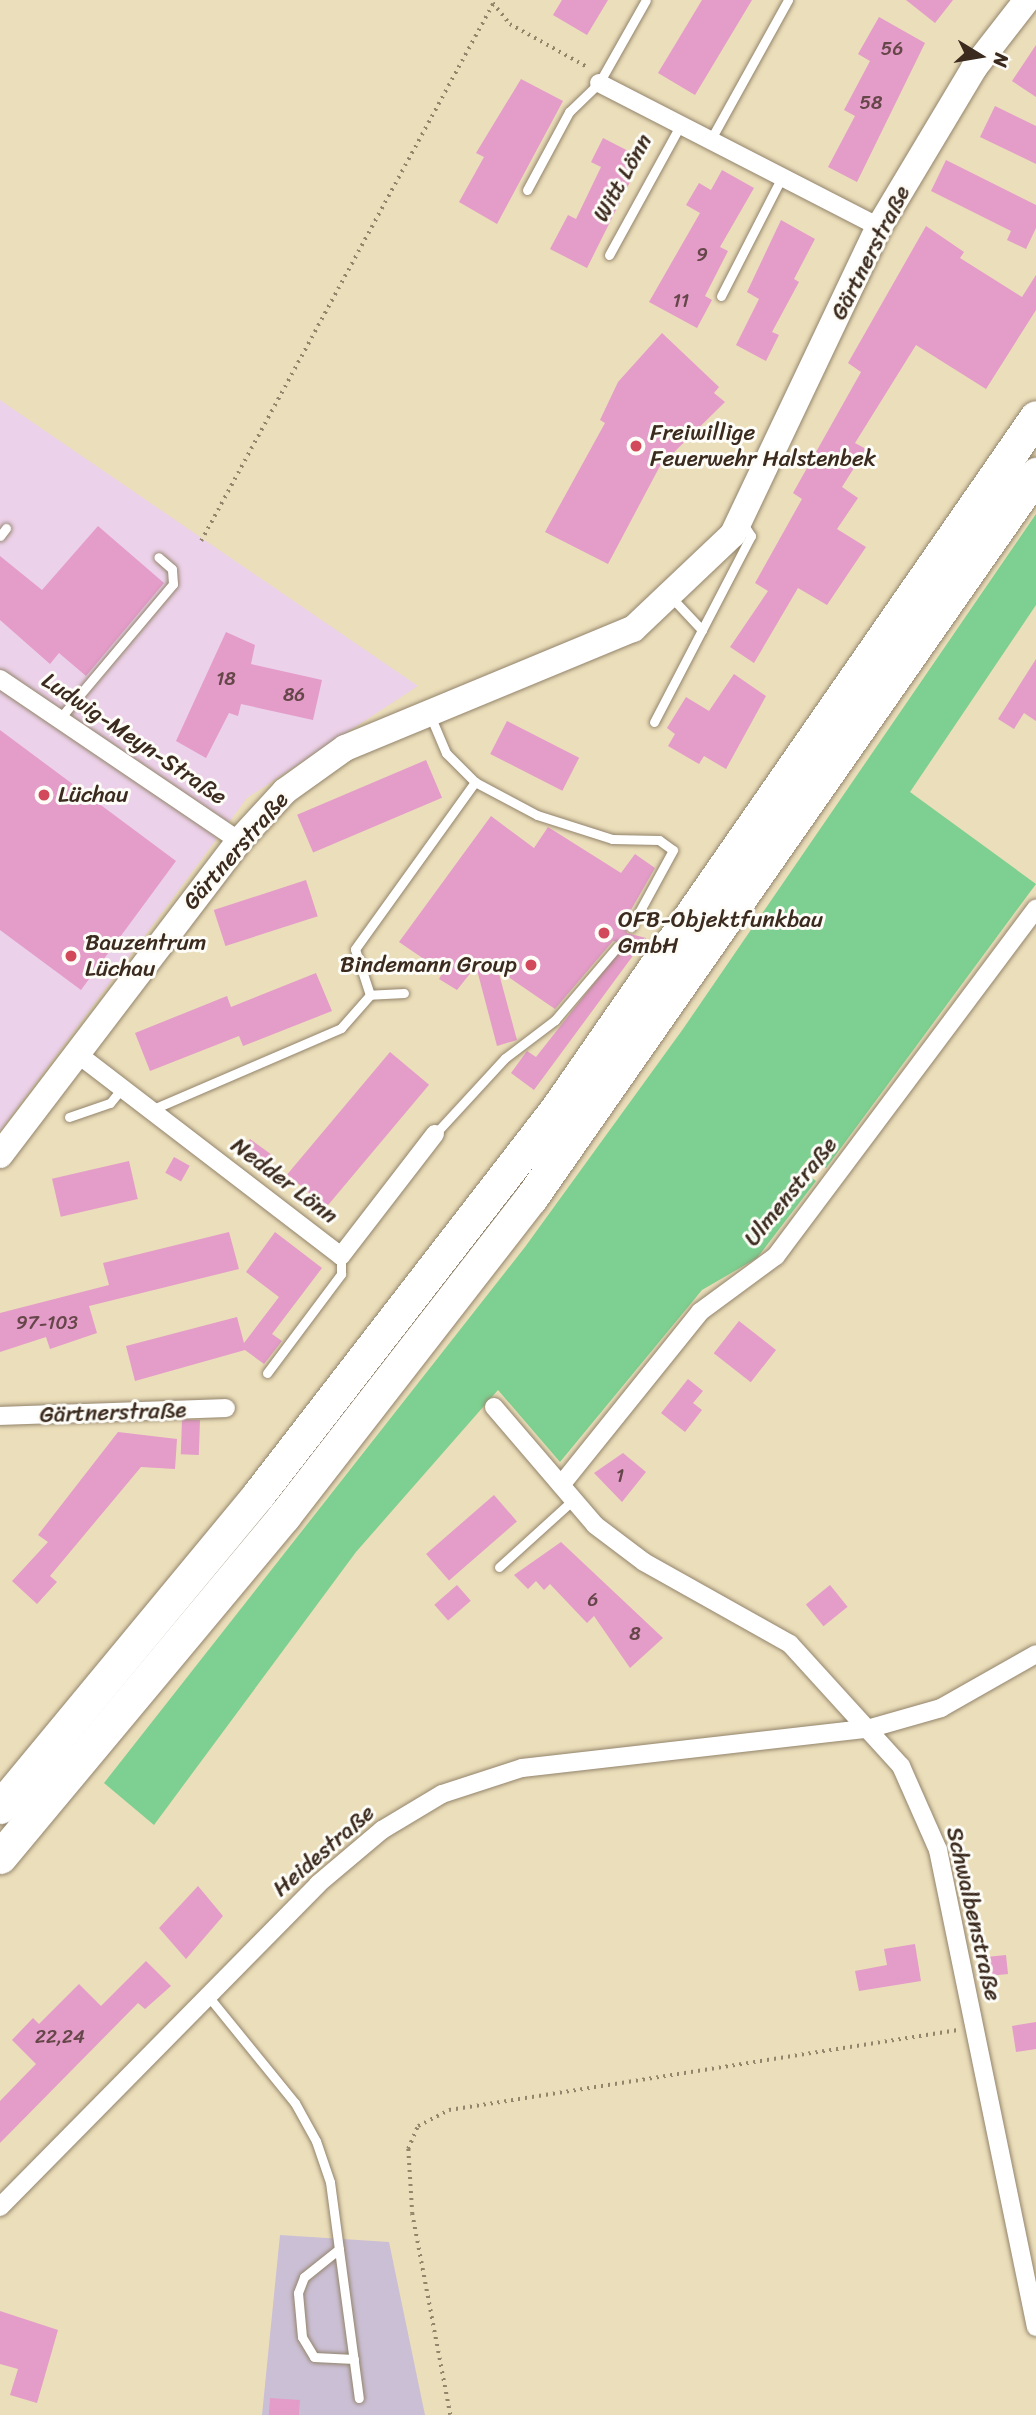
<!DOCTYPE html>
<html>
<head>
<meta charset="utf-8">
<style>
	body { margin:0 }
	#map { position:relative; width:1036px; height:2415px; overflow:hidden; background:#ebdeba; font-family:Sriracha,sans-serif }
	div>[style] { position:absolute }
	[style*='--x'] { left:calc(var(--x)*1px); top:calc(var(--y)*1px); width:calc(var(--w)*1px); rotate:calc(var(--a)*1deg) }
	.built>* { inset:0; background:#ecd1ea }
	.industrial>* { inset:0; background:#cbbfd5 }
	.green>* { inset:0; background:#7dd091 }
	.building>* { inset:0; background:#e49cc9; transform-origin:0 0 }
	.path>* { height:3.5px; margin-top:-1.75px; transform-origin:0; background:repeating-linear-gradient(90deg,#93846c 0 2px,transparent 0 7px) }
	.roads { filter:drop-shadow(0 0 2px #93846c) drop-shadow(0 0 2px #93846c) }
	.lane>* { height:9px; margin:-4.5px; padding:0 4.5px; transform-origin:4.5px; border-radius:4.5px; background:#fff }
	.street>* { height:18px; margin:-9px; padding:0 9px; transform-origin:9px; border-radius:9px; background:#fff }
	.secondary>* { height:26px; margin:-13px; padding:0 13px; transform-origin:13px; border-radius:13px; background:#fff }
	.highway>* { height:33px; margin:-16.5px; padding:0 16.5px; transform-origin:16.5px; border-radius:16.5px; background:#fff }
	.dots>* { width:19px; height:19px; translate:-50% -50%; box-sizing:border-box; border:4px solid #fdfcf7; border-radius:50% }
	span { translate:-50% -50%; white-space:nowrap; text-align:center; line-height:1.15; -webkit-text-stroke:6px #fdfcf7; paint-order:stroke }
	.number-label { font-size:19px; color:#654649 }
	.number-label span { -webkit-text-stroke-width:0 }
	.street-label { font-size:23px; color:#3b2a1e }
	.poi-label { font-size:23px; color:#3b2a1e }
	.left { translate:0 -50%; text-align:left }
	.right { translate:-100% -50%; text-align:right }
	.north { position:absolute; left:945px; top:21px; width:70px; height:70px; -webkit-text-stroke:5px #fdfcf7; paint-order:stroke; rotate:101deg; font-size:19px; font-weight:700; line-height:28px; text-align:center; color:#3b2a1e }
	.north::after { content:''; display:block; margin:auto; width:24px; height:32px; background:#3b2a1e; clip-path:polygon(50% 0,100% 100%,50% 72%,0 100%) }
</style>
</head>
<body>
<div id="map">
	<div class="built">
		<i style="clip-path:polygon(0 400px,418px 686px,247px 798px,0 1131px)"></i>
	</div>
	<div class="industrial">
		<i style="clip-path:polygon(280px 2235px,389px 2242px,425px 2415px,262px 2415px)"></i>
	</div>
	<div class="green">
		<i style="clip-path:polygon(1036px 514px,1036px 605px,910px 792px,1036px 884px,826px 1168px,809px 1158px,800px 1169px,816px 1181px,757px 1258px,702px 1290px,560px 1462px,498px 1390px,356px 1552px,154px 1825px,104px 1783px,525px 1247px,683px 1029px)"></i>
	</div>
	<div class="building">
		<i style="clip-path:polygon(562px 0,608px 0,587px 35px,553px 15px)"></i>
		<i style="clip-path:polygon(702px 0,752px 0,695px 95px,658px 73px)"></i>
		<i style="clip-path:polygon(906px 0,953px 0,935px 23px)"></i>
		<i style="clip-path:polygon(879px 17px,925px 43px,857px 182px,828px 167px,855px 116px,844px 110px,870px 61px,858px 54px)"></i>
		<i style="clip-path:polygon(1036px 45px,1036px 97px,1012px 81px)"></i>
		<i style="clip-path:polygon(521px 79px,563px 101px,497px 224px,459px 202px,484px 157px,476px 153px)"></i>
		<i style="clip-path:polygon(995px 106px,1036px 126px,1036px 164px,980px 137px)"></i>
		<i style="clip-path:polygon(603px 138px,642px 158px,587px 268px,550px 249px,568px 215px,576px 219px,601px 167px,591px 162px)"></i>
		<i style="clip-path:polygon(946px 160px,1036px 205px,1036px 228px,1026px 249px,1007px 240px,1011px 231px,931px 191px)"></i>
		<i style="clip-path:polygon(722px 170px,754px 188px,720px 247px,728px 251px,705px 296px,712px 300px,697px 328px,649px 302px,700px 213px,686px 205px,699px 183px,711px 190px)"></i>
		<i style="clip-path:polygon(781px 220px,815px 239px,794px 279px,799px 282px,772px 332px,779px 335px,766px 361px,736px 345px,759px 299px,747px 292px)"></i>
		<i style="clip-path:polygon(926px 226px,964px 252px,960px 258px,1022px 297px,1036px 275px,1036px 310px,986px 389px,916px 345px,855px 443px,866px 449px,842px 487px,858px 498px,837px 529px,866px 547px,827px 605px,798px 588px,754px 663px,730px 647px,768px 591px,755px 583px,802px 499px,793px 493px,861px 372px,848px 363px)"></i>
		<i style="clip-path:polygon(662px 333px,719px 387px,714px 393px,725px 402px,660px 466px,608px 564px,545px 532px,605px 423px,600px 420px,618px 382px)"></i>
		<i style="clip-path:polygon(98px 526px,164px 583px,86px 676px,59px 653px,50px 664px,0 620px,0 556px,42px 590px)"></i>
		<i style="clip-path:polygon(226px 632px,255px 645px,251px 664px,322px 680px,313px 720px,241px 704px,238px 716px,229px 713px,206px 758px,176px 741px)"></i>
		<i style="clip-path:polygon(1036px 659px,1036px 721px,1024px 713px,1014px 729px,998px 719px)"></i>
		<i style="clip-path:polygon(734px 674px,766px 696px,726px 769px,704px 756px,699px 764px,668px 746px,675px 734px,667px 728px,686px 697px,709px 711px)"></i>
		<i style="left:507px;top:721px;width:81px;height:37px;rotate:27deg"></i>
		<i style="clip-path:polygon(0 730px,176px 861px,81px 990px,0 930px)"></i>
		<i style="left:426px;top:760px;width:41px;height:140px;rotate:67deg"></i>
		<i style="clip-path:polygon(491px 816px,534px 848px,548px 827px,621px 873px,635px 854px,655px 868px,624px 922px,627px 933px,646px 938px,534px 1090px,511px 1073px,527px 1051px,536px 1057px,625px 944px,613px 941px,555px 1009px,498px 970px,517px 1040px,497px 1046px,476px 966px,457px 990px,439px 979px,443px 972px,399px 942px)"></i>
		<i style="left:306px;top:880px;width:38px;height:97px;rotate:72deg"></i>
		<i style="clip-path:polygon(316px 973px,332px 1011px,243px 1046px,239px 1036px,150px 1071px,135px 1033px,227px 996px,231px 1007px)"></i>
		<i style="left:390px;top:1052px;width:51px;height:160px;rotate:40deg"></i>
		<i style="left:250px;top:1139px;width:26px;height:18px;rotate:36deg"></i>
		<i style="left:174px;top:1157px;width:18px;height:18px;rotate:29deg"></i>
		<i style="left:129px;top:1161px;width:39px;height:79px;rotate:77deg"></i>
		<i style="clip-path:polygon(229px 1232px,239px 1269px,89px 1306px,97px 1333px,50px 1349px,46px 1337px,0 1352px,0 1313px,109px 1285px,103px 1263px)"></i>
		<i style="clip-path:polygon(275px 1232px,322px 1268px,272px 1334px,282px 1341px,264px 1364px,245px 1350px,135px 1381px,126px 1346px,237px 1317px,244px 1343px,279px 1297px,246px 1272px)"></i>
		<i style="left:739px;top:1321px;width:47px;height:41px;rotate:38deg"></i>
		<i style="clip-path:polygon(688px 1379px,703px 1391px,693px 1403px,702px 1410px,685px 1432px,661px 1413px)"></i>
		<i style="left:200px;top:1420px;width:35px;height:18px;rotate:92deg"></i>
		<i style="clip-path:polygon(118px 1432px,177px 1439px,175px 1469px,141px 1467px,50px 1576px,57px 1582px,37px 1604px,12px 1581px,48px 1542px,38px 1535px)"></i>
		<i style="clip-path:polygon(623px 1453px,646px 1472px,622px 1502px,594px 1473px)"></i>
		<i style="left:494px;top:1495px;width:35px;height:90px;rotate:49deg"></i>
		<i style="clip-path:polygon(561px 1542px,663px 1638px,630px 1668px,594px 1616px,587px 1623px,550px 1584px,544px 1590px,536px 1581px,528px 1589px,514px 1575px)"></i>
		<i style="left:457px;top:1585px;width:21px;height:30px;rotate:49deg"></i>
		<i style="left:830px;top:1585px;width:28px;height:31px;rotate:51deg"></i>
		<i style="clip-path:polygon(198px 1886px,223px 1916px,186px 1959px,159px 1928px)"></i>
		<i style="clip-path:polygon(915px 1944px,921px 1981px,859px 1991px,855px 1971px,887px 1965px,884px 1949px)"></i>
		<i style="left:1006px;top:1955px;width:19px;height:22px;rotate:84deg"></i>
		<i style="clip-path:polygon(146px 1961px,171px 1986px,145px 2009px,138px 2003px,0 2143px,0 2101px,36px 2064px,12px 2040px,33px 2018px,39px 2024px,79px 1984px,101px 2006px)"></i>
		<i style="clip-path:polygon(1036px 2022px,1036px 2049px,1016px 2052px,1012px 2026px)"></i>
		<i style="clip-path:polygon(0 2311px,58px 2330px,37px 2403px,10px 2395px,18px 2369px,0 2364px)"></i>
		<i style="left:270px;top:2398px;width:30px;height:17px;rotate:4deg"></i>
	</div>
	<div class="path">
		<i style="--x:493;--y:3;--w:27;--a:51"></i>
		<i style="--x:510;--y:24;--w:90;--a:29.1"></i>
		<i style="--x:201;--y:541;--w:616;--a:-61.48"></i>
		<i style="--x:450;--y:2415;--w:205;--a:-100.7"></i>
		<i style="--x:412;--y:2214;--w:65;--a:-93.5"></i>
		<i style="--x:408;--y:2149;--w:25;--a:-67"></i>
		<i style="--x:418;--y:2126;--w:35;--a:-27"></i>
		<i style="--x:449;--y:2110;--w:515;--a:-8.93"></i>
	</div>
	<div class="roads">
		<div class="lane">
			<i style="--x:711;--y:139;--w:159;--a:-61"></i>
			<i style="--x:527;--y:190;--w:89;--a:-61.7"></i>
			<i style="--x:569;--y:112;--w:42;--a:-44"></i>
			<i style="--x:599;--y:83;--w:95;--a:-60.5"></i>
			<i style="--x:609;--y:255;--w:149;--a:-61.2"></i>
			<i style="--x:721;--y:296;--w:134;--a:-62.9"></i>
			<i style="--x:0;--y:536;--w:10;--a:-53"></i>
			<i style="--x:672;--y:598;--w:44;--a:46.8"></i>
			<i style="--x:61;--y:717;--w:174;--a:-49.9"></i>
			<i style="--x:173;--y:584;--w:15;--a:-94"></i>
			<i style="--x:172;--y:569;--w:18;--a:-139"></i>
			<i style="--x:654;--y:722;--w:210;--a:-62.5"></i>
			<i style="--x:751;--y:536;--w:17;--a:-123"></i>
			<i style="--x:475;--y:782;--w:70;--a:28"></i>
			<i style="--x:537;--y:815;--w:79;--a:17.7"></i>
			<i style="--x:612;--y:839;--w:47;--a:1.2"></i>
			<i style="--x:659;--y:840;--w:17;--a:36"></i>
			<i style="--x:673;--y:850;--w:88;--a:118.6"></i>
			<i style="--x:404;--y:993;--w:34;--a:177"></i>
			<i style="--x:370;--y:995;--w:48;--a:-108.1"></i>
			<i style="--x:355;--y:949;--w:206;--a:-54.3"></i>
			<i style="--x:475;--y:782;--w:41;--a:-135"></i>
			<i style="--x:446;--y:753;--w:39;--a:-113"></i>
			<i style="--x:151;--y:1110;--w:207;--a:-23.3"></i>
			<i style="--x:341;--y:1028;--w:44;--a:-48.7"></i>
			<i style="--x:69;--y:1117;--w:43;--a:-18.9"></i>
			<i style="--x:110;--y:1103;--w:19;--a:-51"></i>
			<i style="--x:435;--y:1134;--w:103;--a:-47.4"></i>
			<i style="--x:505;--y:1058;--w:63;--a:-37.2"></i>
			<i style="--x:555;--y:1020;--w:97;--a:-49.6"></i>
			<i style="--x:267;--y:1373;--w:124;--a:-53.2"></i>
			<i style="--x:341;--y:1274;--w:18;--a:-90"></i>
			<i style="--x:499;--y:1567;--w:100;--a:-42.2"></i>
			<i style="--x:208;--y:1996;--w:138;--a:50.9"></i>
			<i style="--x:295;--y:2103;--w:43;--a:61.1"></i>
			<i style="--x:316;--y:2141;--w:43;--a:71.1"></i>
			<i style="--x:330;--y:2182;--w:218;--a:82.4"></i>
			<i style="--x:339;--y:2249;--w:45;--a:141.3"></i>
			<i style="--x:304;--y:2277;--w:17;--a:111"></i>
			<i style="--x:298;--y:2293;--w:44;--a:84.8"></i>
			<i style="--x:302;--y:2337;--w:23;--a:59"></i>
			<i style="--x:314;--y:2357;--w:40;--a:2.9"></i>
		</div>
		<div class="street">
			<i style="--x:599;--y:83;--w:315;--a:27.2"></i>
			<i style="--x:0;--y:679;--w:289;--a:34.1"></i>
			<i style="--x:75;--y:1052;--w:335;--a:37.5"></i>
			<i style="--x:341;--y:1256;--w:154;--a:-52.4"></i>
			<i style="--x:494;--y:1407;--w:155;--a:49.4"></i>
			<i style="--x:595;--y:1525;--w:61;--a:37.1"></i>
			<i style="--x:644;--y:1562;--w:167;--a:29.3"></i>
			<i style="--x:790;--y:1644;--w:165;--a:47.7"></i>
			<i style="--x:901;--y:1766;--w:92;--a:66.2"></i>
			<i style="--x:938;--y:1850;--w:487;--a:78.4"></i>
			<i style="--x:0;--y:1416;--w:226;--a:-2"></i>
			<i style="--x:561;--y:1485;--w:222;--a:-51.2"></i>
			<i style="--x:700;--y:1312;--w:94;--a:-36.4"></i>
			<i style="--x:776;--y:1256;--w:434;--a:-53.2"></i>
			<i style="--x:0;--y:2207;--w:453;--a:-45.4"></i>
			<i style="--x:318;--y:1884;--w:84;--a:-40.2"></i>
			<i style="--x:382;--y:1830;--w:70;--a:-31"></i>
			<i style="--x:442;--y:1794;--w:84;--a:-18"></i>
			<i style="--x:522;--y:1768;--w:351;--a:-6.5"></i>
			<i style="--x:871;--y:1728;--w:73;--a:-15.9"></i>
			<i style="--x:941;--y:1708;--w:109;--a:-29.6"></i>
		</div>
		<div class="secondary">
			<i style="--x:0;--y:1155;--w:395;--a:-52.7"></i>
			<i style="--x:239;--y:841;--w:68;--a:-47.4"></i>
			<i style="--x:285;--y:791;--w:74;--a:-35.6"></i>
			<i style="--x:345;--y:748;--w:312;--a:-22.5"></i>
			<i style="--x:633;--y:629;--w:138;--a:-43.5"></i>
			<i style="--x:733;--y:534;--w:340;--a:-64.6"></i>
			<i style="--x:879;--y:227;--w:185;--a:-59.1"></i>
			<i style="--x:974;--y:68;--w:86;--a:-52.1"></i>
		</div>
		<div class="highway">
			<i style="--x:0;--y:1807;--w:405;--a:-50.4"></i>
			<i style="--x:258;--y:1495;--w:485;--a:-52.3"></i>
			<i style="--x:555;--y:1111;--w:844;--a:-55.27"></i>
			<i style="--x:0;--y:1857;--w:444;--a:-50.2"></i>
			<i style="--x:284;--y:1516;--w:403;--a:-52.2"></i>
			<i style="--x:531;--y:1198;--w:883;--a:-55.1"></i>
		</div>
	</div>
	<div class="dots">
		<i style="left:636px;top:446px;background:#d1495b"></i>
		<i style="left:44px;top:795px;background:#d1495b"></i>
		<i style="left:604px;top:933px;background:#d1495b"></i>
		<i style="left:71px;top:956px;background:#d1495b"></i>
		<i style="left:531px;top:965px;background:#d1495b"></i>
	</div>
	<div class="number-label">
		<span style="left:892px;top:49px">56</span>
		<span style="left:871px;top:103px">58</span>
		<span style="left:702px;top:255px">9</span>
		<span style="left:681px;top:301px">11</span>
		<span style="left:226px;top:679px">18</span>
		<span style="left:294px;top:695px">86</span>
		<span style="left:47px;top:1323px">97-103</span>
		<span style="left:620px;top:1476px">1</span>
		<span style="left:593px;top:1600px">6</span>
		<span style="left:635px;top:1634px">8</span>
		<span style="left:60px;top:2037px">22,24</span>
	</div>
	<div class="street-label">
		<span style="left:623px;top:178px;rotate:-61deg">Witt Lönn</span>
		<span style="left:871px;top:253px;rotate:-63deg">Gärtnerstraße</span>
		<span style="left:134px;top:739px;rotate:34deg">Ludwig-Meyn-Straße</span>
		<span style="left:236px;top:851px;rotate:-49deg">Gärtnerstraße</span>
		<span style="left:284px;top:1181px;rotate:37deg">Nedder Lönn</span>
		<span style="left:791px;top:1192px;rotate:-51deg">Ulmenstraße</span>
		<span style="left:113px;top:1413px;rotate:-2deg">Gärtnerstraße</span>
		<span style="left:324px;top:1851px;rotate:-41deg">Heidestraße</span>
		<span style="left:973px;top:1914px;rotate:77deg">Schwalbenstraße</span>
	</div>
	<div class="poi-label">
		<span class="left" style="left:650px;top:446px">Freiwillige<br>Feuerwehr Halstenbek</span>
		<span class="left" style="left:58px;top:795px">Lüchau</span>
		<span class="left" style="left:618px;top:933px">OFB-Objektfunkbau<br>GmbH</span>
		<span class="left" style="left:85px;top:956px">Bauzentrum<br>Lüchau</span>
		<span class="right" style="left:517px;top:965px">Bindemann Group</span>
	</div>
	<div class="north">N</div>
</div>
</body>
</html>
